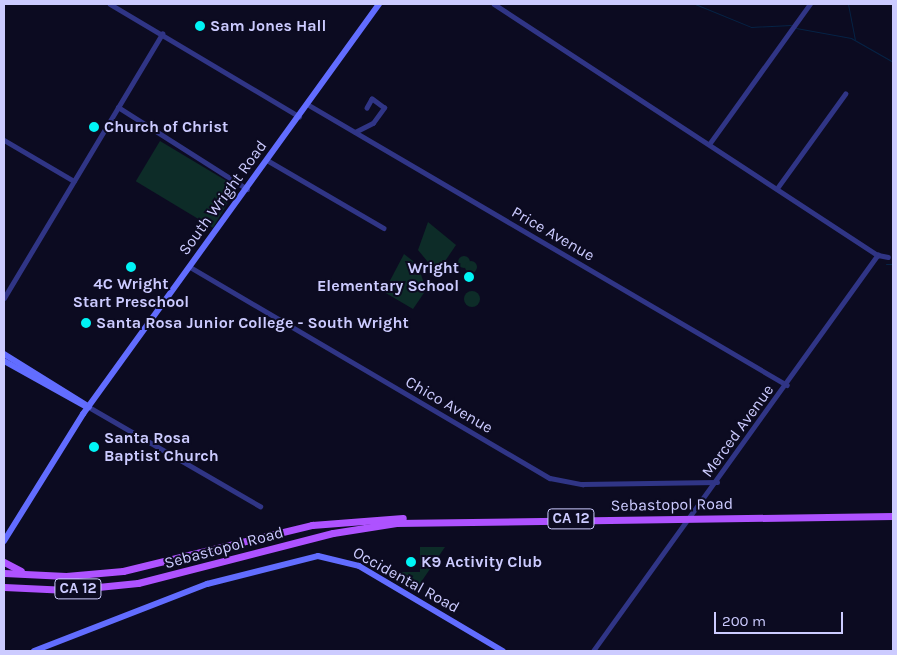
<!DOCTYPE html>
<html>
<head>
<meta charset="utf-8">
<style>
	body { margin:0 }
	#map { position:relative; width:897px; height:655px; overflow:hidden; background:#0c0b21; font-family:Karla,sans-serif }
	div>[style] { position:absolute }
	[style*='--x'] { left:calc(var(--x)*1px); top:calc(var(--y)*1px); width:calc(var(--w)*1px); rotate:calc(var(--a)*1deg) }
	.green>* { inset:0; background:#0d2c28; transform-origin:0 0 }
	.round { border-radius:50% }
	.stream>* { height:1px; margin:-0.5px; padding:0 0.5px; transform-origin:0.5px; border-radius:0.5px; background:#062345 }
	.street>* { height:4.5px; margin:-2.25px; padding:0 2.25px; transform-origin:2.25px; border-radius:2.25px; background:#303586 }
	.secondary>* { height:6px; margin:-3px; padding:0 3px; transform-origin:3px; border-radius:3px; background:#626dff }
	.primary>* { height:7px; margin:-3.5px; padding:0 3.5px; transform-origin:3.5px; border-radius:3.5px; background:#ae52ff }
	.dots>* { width:14px; height:14px; translate:-50% -50%; box-sizing:border-box; border:2px solid #0c0b21; border-radius:50% }
	span { translate:-50% -50%; white-space:nowrap; text-align:center; line-height:1.15; -webkit-text-stroke:4px #0c0b21; paint-order:stroke }
	.shield-label span { padding:1px 4px; background:#0c0b21; border:1px solid; border-radius:4px; -webkit-text-stroke-width:0 }
	.shield-label { font-size:15px; color:#cccbff; font-weight:700 }
	.poi-label { font-size:16px; color:#cccbff; font-weight:700 }
	.left { translate:0 -50%; text-align:left }
	.right { translate:-100% -50%; text-align:right }
	.street-label { font-size:16px; color:#cccbff }
	.frame { position:absolute; inset:0; border:5px solid #cccbff; pointer-events:none }
	.scale { position:absolute; left:714px; top:612px; width:129px; height:22px; box-sizing:border-box; border:2px solid #cccbff; border-top:0; padding-left:6px; font-size:15px; line-height:18px; white-space:nowrap; color:#cccbff; -webkit-text-stroke:4px #0c0b21; paint-order:stroke }
</style>
</head>
<body>
<div id="map">
	<div class="green">
		<i style="left:160px;top:141px;width:90px;height:47px;rotate:31deg"></i>
		<i style="clip-path:polygon(428px 222px,456px 245px,437px 273px,418px 250px)"></i>
		<i style="clip-path:polygon(404px 254px,418px 265px,426px 290px,413px 309px,384px 292px)"></i>
		<i class="round" style="left:458px;top:256px;width:12px;height:12px"></i>
		<i class="round" style="left:465px;top:261px;width:12px;height:12px"></i>
		<i class="round" style="left:464px;top:291px;width:16px;height:16px"></i>
		<i style="clip-path:polygon(420px 547px,445px 547px,415px 591px,401px 584px,400px 572px,420px 572px)"></i>
	</div>
	<div class="stream">
		<i style="--x:695;--y:4;--w:61;--a:22.3"></i>
		<i style="--x:751;--y:27;--w:40;--a:-2.9"></i>
		<i style="--x:848;--y:4;--w:36;--a:79"></i>
		<i style="--x:796;--y:28;--w:56;--a:10.3"></i>
		<i style="--x:851;--y:38;--w:48;--a:29.7"></i>
		<i style="--x:886;--y:264;--w:7;--a:0"></i>
	</div>
	<div class="street">
		<i style="--x:110;--y:4;--w:220;--a:30.7"></i>
		<i style="--x:494;--y:4;--w:459;--a:33.2"></i>
		<i style="--x:307;--y:104;--w:556;--a:30.35"></i>
		<i style="--x:118;--y:107;--w:153;--a:32.4"></i>
		<i style="--x:355;--y:132;--w:20;--a:-27"></i>
		<i style="--x:373;--y:123;--w:19;--a:-54"></i>
		<i style="--x:384;--y:108;--w:15;--a:-143"></i>
		<i style="--x:372;--y:99;--w:10;--a:119"></i>
		<i style="--x:4;--y:140;--w:81;--a:30.4"></i>
		<i style="--x:710;--y:143;--w:171;--a:-54.3"></i>
		<i style="--x:267;--y:160;--w:135;--a:30.2"></i>
		<i style="--x:778;--y:187;--w:115;--a:-54.2"></i>
		<i style="--x:190;--y:267;--w:417;--a:30.4"></i>
		<i style="--x:550;--y:478;--w:33;--a:11"></i>
		<i style="--x:582;--y:484;--w:135;--a:-0.8"></i>
		<i style="--x:4;--y:298;--w:308;--a:-59.1"></i>
		<i style="--x:89;--y:407;--w:198;--a:30.1"></i>
		<i style="--x:593;--y:651;--w:488;--a:-54.3"></i>
		<i style="--x:878;--y:255;--w:10;--a:11"></i>
	</div>
	<div class="secondary">
		<i style="--x:4;--y:354;--w:100;--a:31.9"></i>
		<i style="--x:4;--y:361;--w:93;--a:29.1"></i>
		<i style="--x:4;--y:541;--w:150;--a:-58.1"></i>
		<i style="--x:83;--y:414;--w:506;--a:-54.17"></i>
		<i style="--x:34;--y:651;--w:186;--a:-21.2"></i>
		<i style="--x:207;--y:584;--w:114;--a:-14.2"></i>
		<i style="--x:318;--y:556;--w:42;--a:13.7"></i>
		<i style="--x:359;--y:566;--w:167;--a:30.6"></i>
	</div>
	<div class="primary">
		<i style="--x:4;--y:562;--w:19;--a:28"></i>
		<i style="--x:4;--y:573;--w:62;--a:2.8"></i>
		<i style="--x:66;--y:576;--w:57;--a:-5"></i>
		<i style="--x:123;--y:571;--w:195;--a:-13.7"></i>
		<i style="--x:312;--y:525;--w:91;--a:-4.4"></i>
		<i style="--x:4;--y:587;--w:64;--a:2.7"></i>
		<i style="--x:68;--y:590;--w:70;--a:-5.7"></i>
		<i style="--x:138;--y:583;--w:201;--a:-14.4"></i>
		<i style="--x:333;--y:533;--w:64;--a:-9"></i>
		<i style="--x:396;--y:523;--w:497;--a:-0.8"></i>
	</div>
	<div class="dots">
		<i style="left:200px;top:26px;background:#00f4f6"></i>
		<i style="left:94px;top:127px;background:#00f4f6"></i>
		<i style="left:131px;top:267px;background:#00f4f6"></i>
		<i style="left:469px;top:277px;background:#00f4f6"></i>
		<i style="left:86px;top:323px;background:#00f4f6"></i>
		<i style="left:94px;top:447px;background:#00f4f6"></i>
		<i style="left:411px;top:562px;background:#00f4f6"></i>
	</div>
	<div class="shield-label">
		<span style="left:571px;top:519px">CA 12</span>
		<span style="left:78px;top:589px">CA 12</span>
	</div>
	<div class="poi-label">
		<span class="left" style="left:210px;top:26px">Sam Jones Hall</span>
		<span class="left" style="left:104px;top:127px">Church of Christ</span>
		<span class="right" style="left:459px;top:277px">Wright<br>Elementary School</span>
		<span style="left:131px;top:293px">4C Wright<br>Start Preschool</span>
		<span class="left" style="left:96px;top:323px">Santa Rosa Junior College - South Wright</span>
		<span class="left" style="left:104px;top:447px">Santa Rosa<br>Baptist Church</span>
		<span class="left" style="left:421px;top:562px">K9 Activity Club</span>
	</div>
	<div class="street-label">
		<span style="left:223px;top:198px;rotate:-54deg">South Wright Road</span>
		<span style="left:553px;top:234px;rotate:30deg">Price Avenue</span>
		<span style="left:449px;top:405px;rotate:30deg">Chico Avenue</span>
		<span style="left:738px;top:431px;rotate:-54deg">Merced Avenue</span>
		<span style="left:672px;top:505px;rotate:-1deg">Sebastopol Road</span>
		<span style="left:224px;top:548px;rotate:-15deg">Sebastopol Road</span>
		<span style="left:406px;top:580px;rotate:29deg">Occidental Road</span>
	</div>
	<div class="frame"></div>
	<div class="scale">200 m</div>
</div>
</body>
</html>
